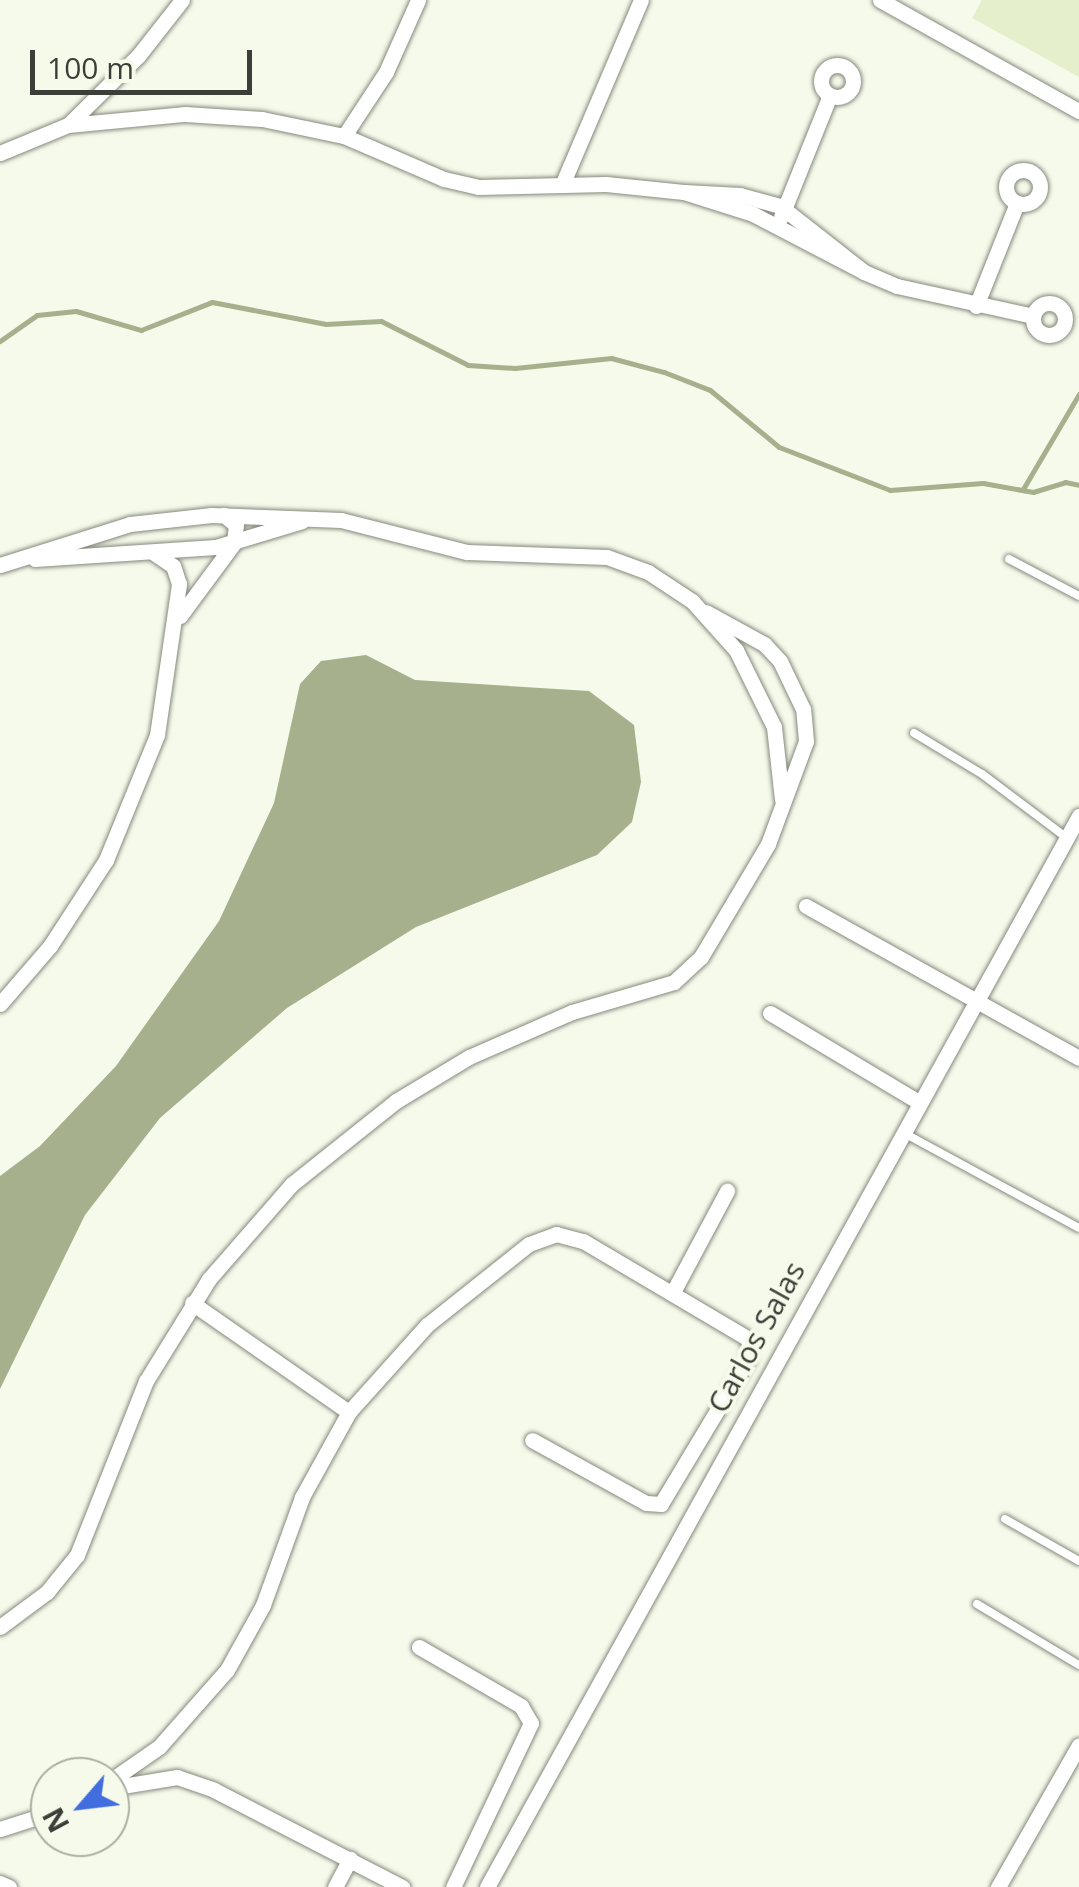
<!DOCTYPE html>
<html>
<head>
<meta charset="utf-8">
<style>
	body { margin:0 }
	#map { position:relative; width:1079px; height:1887px; overflow:hidden; background:#f5faeb; font-family:"Open Sans",sans-serif }
	div>[style] { position:absolute }
	[style*='--x'] { left:calc(var(--x)*1px); top:calc(var(--y)*1px); width:calc(var(--w)*1px); rotate:calc(var(--a)*1deg) }
	.green>* { inset:0; background:#e5efcc }
	.water>* { inset:0; background:#a6b08c }
	.stream>* { height:5px; margin:-2.5px; padding:0 2.5px; transform-origin:2.5px; border-radius:2.5px; background:#a6b08c }
	.roads { filter:drop-shadow(0 0 2px #85897c) drop-shadow(0 0 2px #85897c) }
	.lane>* { height:8px; margin:-4px; padding:0 4px; transform-origin:4px; border-radius:4px; background:#fff }
	.street>* { height:15px; margin:-7.5px; padding:0 7.5px; transform-origin:7.5px; border-radius:7.5px; background:#fff }
	.street>.ring { margin:-7.5px; padding:0; box-sizing:content-box; background:none; border:15px solid #fff; border-radius:50% }
	span { translate:-50% -50%; white-space:nowrap; text-align:center; line-height:1.15; -webkit-text-stroke:8px #f5faeb; paint-order:stroke }
	.street-label { font-size:30px; color:#3c3e38 }
	.north { position:absolute; left:30px; top:1757px; width:100px; height:100px; box-sizing:border-box; background:#f5faeb; border:2px solid #abafa3; border-radius:50%; rotate:242deg; font-size:28px; font-weight:700; line-height:40px; text-align:center; color:#3c3e38 }
	.north::after { content:''; display:block; margin:auto; width:35px; height:45px; background:#426ddf; clip-path:polygon(50% 0,100% 100%,50% 72%,0 100%) }
	.scale { position:absolute; left:30px; top:50px; width:222px; height:45px; box-sizing:border-box; border:5px solid #3c3e38; border-top:0; padding-left:12px; font-size:30px; line-height:35px; white-space:nowrap; color:#3c3e38; -webkit-text-stroke:8px #f5faeb; paint-order:stroke }
</style>
</head>
<body>
<div id="map">
	<div class="green">
		<i style="clip-path:polygon(982px 0,1079px 0,1079px 77px,972px 18px)"></i>
	</div>
	<div class="water">
		<i style="clip-path:polygon(366px 655px,415px 680px,589px 691px,634px 725px,641px 782px,632px 822px,597px 855px,416px 927px,287px 1008px,160px 1118px,85px 1215px,0 1389px,0 1176px,40px 1146px,116px 1066px,219px 921px,274px 803px,300px 684px,321px 661px)"></i>
	</div>
	<div class="stream">
		<i style="--x:0;--y:341;--w:45;--a:-35.1"></i>
		<i style="--x:37;--y:315;--w:39;--a:-6"></i>
		<i style="--x:76;--y:311;--w:68;--a:16.3"></i>
		<i style="--x:141;--y:330;--w:76;--a:-21.5"></i>
		<i style="--x:212;--y:302;--w:116;--a:10.9"></i>
		<i style="--x:326;--y:324;--w:55;--a:-3.1"></i>
		<i style="--x:381;--y:321;--w:97;--a:26.8"></i>
		<i style="--x:468;--y:365;--w:47;--a:3.7"></i>
		<i style="--x:515;--y:368;--w:97;--a:-5.9"></i>
		<i style="--x:611;--y:358;--w:55;--a:14.8"></i>
		<i style="--x:664;--y:372;--w:49;--a:21.4"></i>
		<i style="--x:710;--y:390;--w:89;--a:39.6"></i>
		<i style="--x:779;--y:447;--w:119;--a:21.2"></i>
		<i style="--x:890;--y:490;--w:93;--a:-4.3"></i>
		<i style="--x:983;--y:483;--w:51;--a:10.2"></i>
		<i style="--x:1033;--y:492;--w:34;--a:-17"></i>
		<i style="--x:1065;--y:482;--w:14;--a:12"></i>
		<i style="--x:1023;--y:489;--w:110;--a:-59.5"></i>
	</div>
	<div class="roads">
		<div class="lane">
			<i style="--x:1009;--y:559;--w:79;--a:27.9"></i>
			<i style="--x:914;--y:733;--w:79;--a:31.1"></i>
			<i style="--x:982;--y:774;--w:106;--a:37"></i>
			<i style="--x:902;--y:1132;--w:201;--a:28.5"></i>
			<i style="--x:1005;--y:1519;--w:85;--a:29.6"></i>
			<i style="--x:977;--y:1604;--w:119;--a:30.9"></i>
		</div>
		<div class="street">
			<i style="--x:880;--y:0;--w:228;--a:29.2"></i>
			<i class="ring" style="left:821px;top:65px;width:17px;height:17px"></i>
			<i style="--x:68;--y:125;--w:118;--a:-5.4"></i>
			<i style="--x:185;--y:114;--w:77;--a:3.7"></i>
			<i style="--x:262;--y:119;--w:84;--a:11.7"></i>
			<i style="--x:344;--y:136;--w:109;--a:23.3"></i>
			<i style="--x:444;--y:179;--w:36;--a:13"></i>
			<i style="--x:479;--y:187;--w:127;--a:-1.4"></i>
			<i style="--x:606;--y:184;--w:78;--a:5.9"></i>
			<i style="--x:344;--y:136;--w:77;--a:-56.7"></i>
			<i style="--x:386;--y:72;--w:79;--a:-66"></i>
			<i style="--x:0;--y:153;--w:74;--a:-22.4"></i>
			<i style="--x:68;--y:125;--w:98;--a:-44.6"></i>
			<i style="--x:138;--y:56;--w:71;--a:-51.8"></i>
			<i class="ring" style="left:1006px;top:170px;width:19px;height:19px"></i>
			<i style="--x:562;--y:185;--w:201;--a:-66.9"></i>
			<i style="--x:781;--y:217;--w:131;--a:-68.1"></i>
			<i style="--x:864;--y:272;--w:107;--a:-141.8"></i>
			<i style="--x:780;--y:206;--w:41;--a:-164.6"></i>
			<i style="--x:740;--y:195;--w:56;--a:-176.9"></i>
			<i style="--x:684;--y:192;--w:72;--a:17.7"></i>
			<i style="--x:753;--y:214;--w:125;--a:27.6"></i>
			<i style="--x:864;--y:272;--w:36;--a:23"></i>
			<i style="--x:897;--y:286;--w:139;--a:12.4"></i>
			<i class="ring" style="left:1033px;top:303px;width:17px;height:17px"></i>
			<i style="--x:976;--y:306;--w:111;--a:-68.3"></i>
			<i style="--x:35;--y:559;--w:181;--a:-3.8"></i>
			<i style="--x:216;--y:547;--w:90;--a:-16.8"></i>
			<i style="--x:0;--y:565;--w:136;--a:-17.5"></i>
			<i style="--x:130;--y:524;--w:82;--a:-6.3"></i>
			<i style="--x:212;--y:515;--w:129;--a:2.2"></i>
			<i style="--x:341;--y:520;--w:130;--a:14.3"></i>
			<i style="--x:467;--y:552;--w:140;--a:2"></i>
			<i style="--x:607;--y:557;--w:44;--a:20.1"></i>
			<i style="--x:648;--y:572;--w:53;--a:33.4"></i>
			<i style="--x:692;--y:601;--w:66;--a:48.1"></i>
			<i style="--x:736;--y:650;--w:86;--a:63.7"></i>
			<i style="--x:774;--y:727;--w:73;--a:83.7"></i>
			<i style="--x:180;--y:616;--w:91;--a:-53.5"></i>
			<i style="--x:234;--y:543;--w:18;--a:-84"></i>
			<i style="--x:236;--y:525;--w:16;--a:-140"></i>
			<i style="--x:806;--y:906;--w:312;--a:29.1"></i>
			<i style="--x:0;--y:1004;--w:77;--a:-49.2"></i>
			<i style="--x:50;--y:946;--w:103;--a:-56.9"></i>
			<i style="--x:106;--y:860;--w:135;--a:-67.8"></i>
			<i style="--x:157;--y:735;--w:153;--a:-81.7"></i>
			<i style="--x:179;--y:584;--w:19;--a:-108"></i>
			<i style="--x:173;--y:566;--w:23;--a:-146"></i>
			<i style="--x:770;--y:1013;--w:174;--a:30.9"></i>
			<i style="--x:673;--y:1292;--w:115;--a:-61.9"></i>
			<i style="--x:192;--y:1303;--w:191;--a:34.8"></i>
			<i style="--x:0;--y:1627;--w:59;--a:-36.7"></i>
			<i style="--x:47;--y:1592;--w:48;--a:-51"></i>
			<i style="--x:77;--y:1555;--w:187;--a:-68.4"></i>
			<i style="--x:146;--y:1381;--w:120;--a:-58.3"></i>
			<i style="--x:209;--y:1279;--w:126;--a:-48.9"></i>
			<i style="--x:292;--y:1184;--w:133;--a:-38.6"></i>
			<i style="--x:396;--y:1101;--w:85;--a:-31.1"></i>
			<i style="--x:469;--y:1057;--w:112;--a:-23.6"></i>
			<i style="--x:572;--y:1012;--w:106;--a:-16.4"></i>
			<i style="--x:674;--y:982;--w:37;--a:-43"></i>
			<i style="--x:701;--y:957;--w:131;--a:-59.3"></i>
			<i style="--x:768;--y:844;--w:110;--a:-69.7"></i>
			<i style="--x:806;--y:741;--w:32;--a:-95"></i>
			<i style="--x:803;--y:709;--w:53;--a:-115.6"></i>
			<i style="--x:780;--y:661;--w:23;--a:-133"></i>
			<i style="--x:764;--y:644;--w:66;--a:-151.1"></i>
			<i style="--x:419;--y:1647;--w:118;--a:30"></i>
			<i style="--x:521;--y:1706;--w:20;--a:60"></i>
			<i style="--x:531;--y:1723;--w:182;--a:115.4"></i>
			<i style="--x:110;--y:1781;--w:60;--a:-34.8"></i>
			<i style="--x:159;--y:1747;--w:103;--a:-48.6"></i>
			<i style="--x:227;--y:1670;--w:74;--a:-61"></i>
			<i style="--x:263;--y:1605;--w:115;--a:-70.1"></i>
			<i style="--x:302;--y:1497;--w:97;--a:-61.1"></i>
			<i style="--x:349;--y:1412;--w:117;--a:-48.1"></i>
			<i style="--x:427;--y:1325;--w:130;--a:-38.5"></i>
			<i style="--x:529;--y:1244;--w:29;--a:-20"></i>
			<i style="--x:556;--y:1234;--w:28;--a:15"></i>
			<i style="--x:583;--y:1241;--w:193;--a:30.6"></i>
			<i style="--x:749;--y:1339;--w:20;--a:93"></i>
			<i style="--x:748;--y:1359;--w:169;--a:121"></i>
			<i style="--x:661;--y:1504;--w:15;--a:-176"></i>
			<i style="--x:646;--y:1503;--w:130;--a:-151.1"></i>
			<i style="--x:110;--y:1788;--w:68;--a:-9.3"></i>
			<i style="--x:177;--y:1777;--w:39;--a:19"></i>
			<i style="--x:214;--y:1790;--w:212;--a:27.3"></i>
			<i style="--x:0;--y:1829;--w:52;--a:-17.7"></i>
			<i style="--x:0;--y:1883;--w:10;--a:24"></i>
			<i style="--x:335;--y:1887;--w:32;--a:-62"></i>
			<i style="--x:487;--y:1887;--w:1224;--a:-61.07"></i>
			<i style="--x:998;--y:1887;--w:163;--a:-60.3"></i>
		</div>
	</div>
	<div class="street-label">
		<span style="left:756px;top:1337px;rotate:-61deg">Carlos Salas</span>
	</div>
	<div class="north">N</div>
	<div class="scale">100 m</div>
</div>
</body>
</html>
